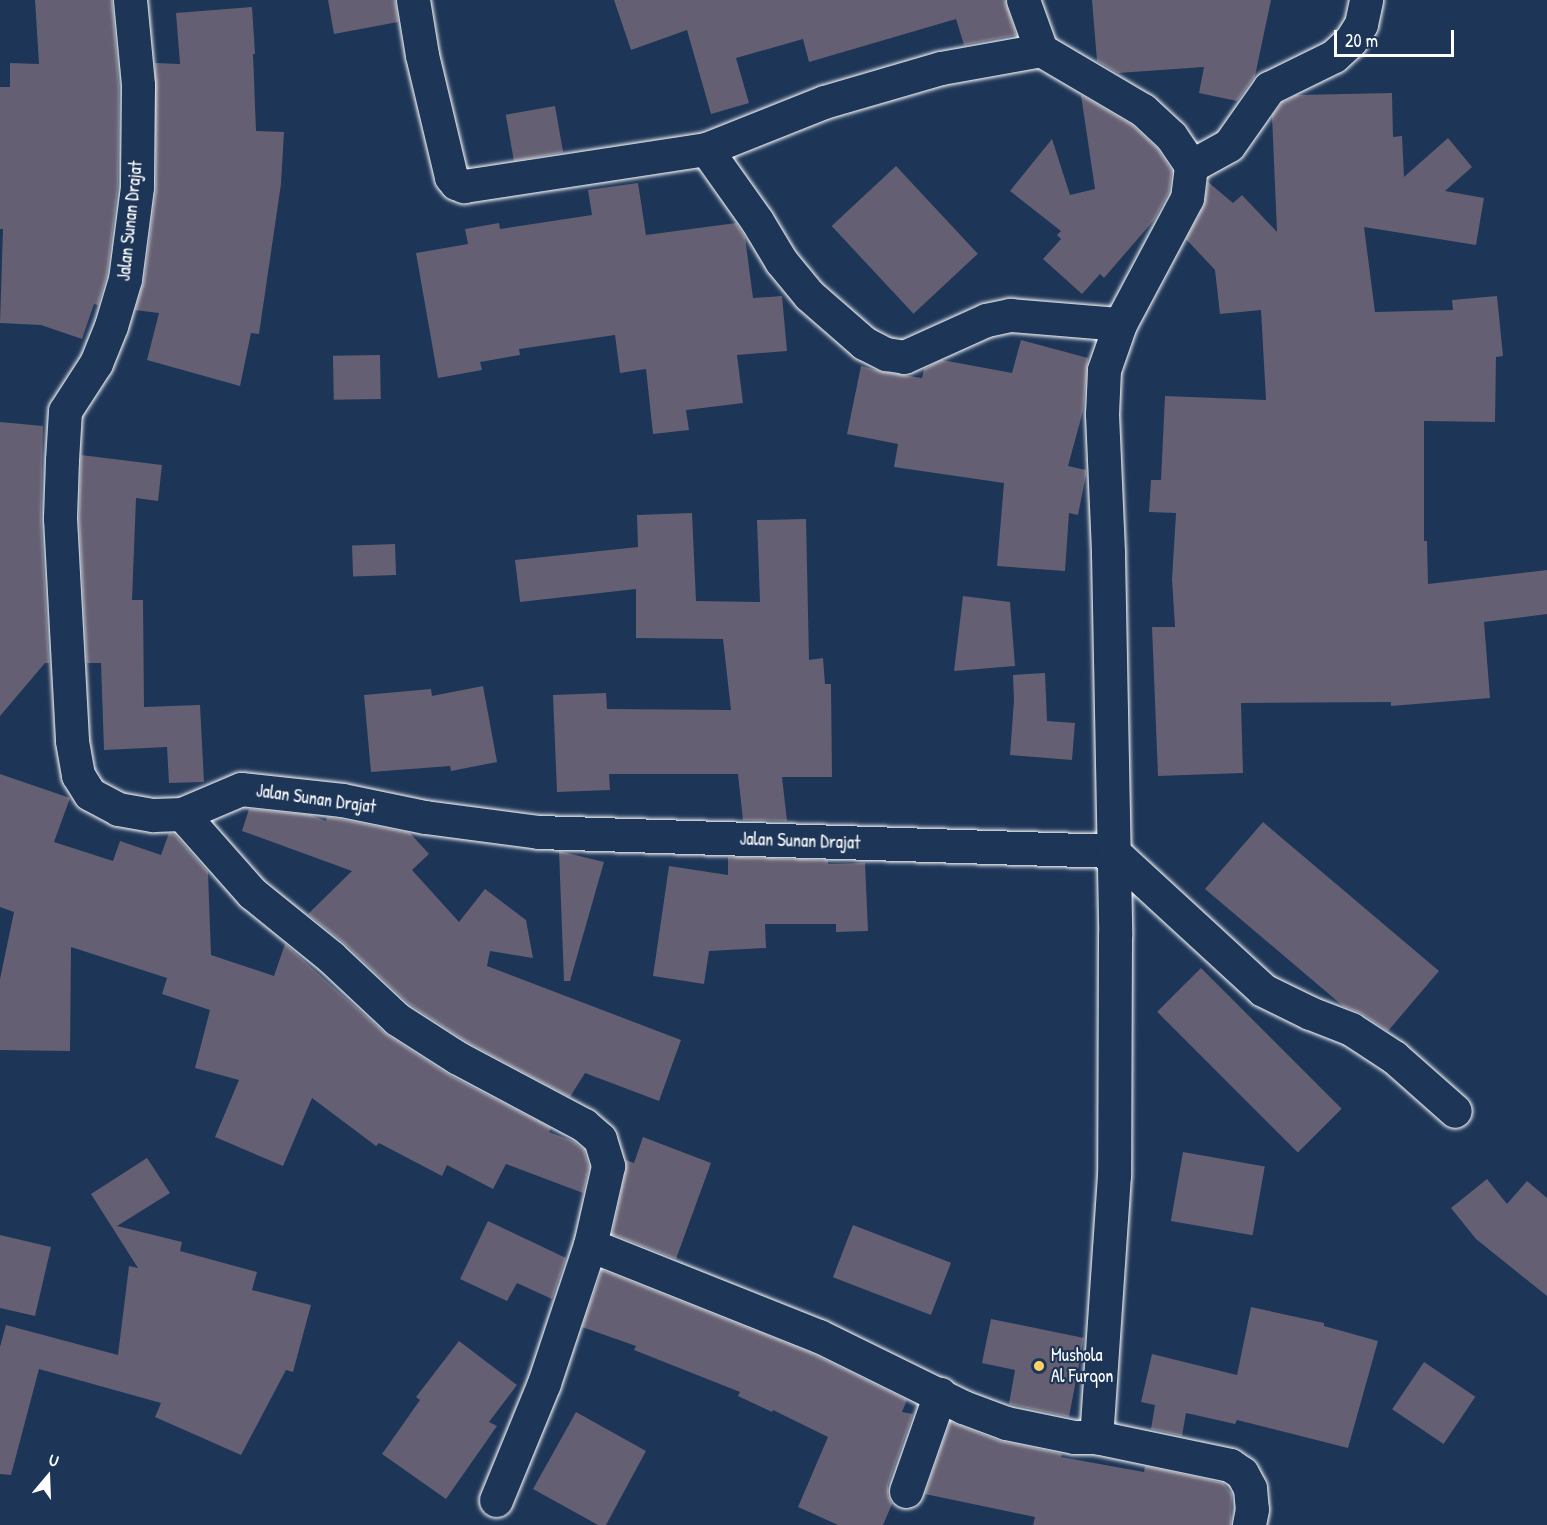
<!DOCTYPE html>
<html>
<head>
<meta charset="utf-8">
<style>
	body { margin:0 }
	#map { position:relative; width:1547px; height:1525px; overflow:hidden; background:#1d3557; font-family:"Patrick Hand",sans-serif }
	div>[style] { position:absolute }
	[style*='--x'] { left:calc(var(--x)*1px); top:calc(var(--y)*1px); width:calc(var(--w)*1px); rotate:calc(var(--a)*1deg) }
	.building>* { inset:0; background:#645f72; transform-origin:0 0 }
	.roads { filter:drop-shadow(0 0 2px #fff) drop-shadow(0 0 2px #fff) }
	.minor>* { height:33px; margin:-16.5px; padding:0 16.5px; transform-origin:16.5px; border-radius:16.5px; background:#1d3557 }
	.dots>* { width:16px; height:16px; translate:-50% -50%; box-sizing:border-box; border:3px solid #1d3557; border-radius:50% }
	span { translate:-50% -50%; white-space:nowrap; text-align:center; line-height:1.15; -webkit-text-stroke:4.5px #1d3557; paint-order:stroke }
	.street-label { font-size:18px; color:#fff }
	.poi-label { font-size:18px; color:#fff }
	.left { translate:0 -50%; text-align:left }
	.north { position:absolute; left:18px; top:1447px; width:60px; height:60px; -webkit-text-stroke:4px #1d3557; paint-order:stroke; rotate:19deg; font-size:16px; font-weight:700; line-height:24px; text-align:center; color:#fff }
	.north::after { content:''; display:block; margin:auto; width:21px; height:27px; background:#fff; clip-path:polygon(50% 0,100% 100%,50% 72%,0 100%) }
	.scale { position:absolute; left:1334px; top:30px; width:120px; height:27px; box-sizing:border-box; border:3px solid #fff; border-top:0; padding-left:8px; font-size:18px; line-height:21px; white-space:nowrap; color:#fff; -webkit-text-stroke:4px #1d3557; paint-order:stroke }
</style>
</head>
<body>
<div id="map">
	<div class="building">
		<i style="clip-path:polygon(35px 0,112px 0,119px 86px,118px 186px,107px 275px,98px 305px,94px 304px,82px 339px,41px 325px,0 323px,3px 229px,0 229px,0 87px,10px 87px,10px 63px,39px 64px)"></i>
		<i style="clip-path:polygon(328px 0,395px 0,398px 22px,334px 34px)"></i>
		<i style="clip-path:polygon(614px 0,1005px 0,1016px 35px,964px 45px,956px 19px,809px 62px,803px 39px,736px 58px,749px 103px,711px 114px,687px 30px,631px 50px)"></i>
		<i style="clip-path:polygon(1092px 0,1271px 0,1255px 76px,1237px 101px,1199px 93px,1204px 67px,1118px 73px,1097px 61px)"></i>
		<i style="clip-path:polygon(252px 7px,255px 54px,253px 54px,256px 131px,284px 132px,281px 184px,259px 334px,251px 333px,240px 386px,147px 360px,159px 313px,135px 310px,144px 281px,156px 189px,155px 63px,180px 64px,176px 13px)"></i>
		<i style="clip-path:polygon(1392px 93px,1393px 137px,1402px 136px,1404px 177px,1448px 138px,1472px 167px,1445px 191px,1484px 198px,1476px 245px,1364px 227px,1375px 312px,1453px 310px,1452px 300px,1497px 296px,1503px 356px,1496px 357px,1495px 422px,1424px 421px,1424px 541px,1427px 541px,1428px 584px,1547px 570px,1547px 614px,1484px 622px,1490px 698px,1391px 706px,1391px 702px,1241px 703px,1243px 773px,1158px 776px,1152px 627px,1175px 627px,1172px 579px,1176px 513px,1149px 512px,1151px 480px,1161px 480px,1165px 396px,1266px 400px,1261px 310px,1220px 314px,1215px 270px,1186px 239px,1204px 206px,1208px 182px,1233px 203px,1242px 195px,1277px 232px,1272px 116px,1282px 103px,1296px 95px)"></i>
		<i style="clip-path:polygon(1081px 95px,1132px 125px,1157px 148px,1172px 171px,1169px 192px,1154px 220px,1104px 278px,1100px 274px,1082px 294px,1043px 259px,1061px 239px,1057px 235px,1061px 231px,1010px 191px,1052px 139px,1070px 195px,1095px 189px)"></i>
		<i style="left:555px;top:106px;width:47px;height:50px;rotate:80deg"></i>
		<i style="left:896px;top:166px;width:120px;height:88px;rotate:47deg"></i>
		<i style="clip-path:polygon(638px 183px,646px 235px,736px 223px,745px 237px,753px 298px,782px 296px,787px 351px,737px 355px,743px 403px,686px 410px,689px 430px,653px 434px,646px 369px,620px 373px,615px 335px,519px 349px,520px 355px,480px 362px,482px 370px,438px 378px,416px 253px,468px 244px,465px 229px,499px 223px,500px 229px,592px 215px,588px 190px)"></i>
		<i style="clip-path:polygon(1021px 340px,1088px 358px,1083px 411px,1068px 466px,1086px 470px,1086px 475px,1078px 515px,1069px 513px,1065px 571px,997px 566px,1004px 483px,894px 467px,898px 444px,847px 434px,861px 366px,883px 372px,922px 378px,924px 369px,942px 360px,1012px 373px)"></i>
		<i style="left:380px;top:355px;width:44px;height:47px;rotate:89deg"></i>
		<i style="clip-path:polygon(0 422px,43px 426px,41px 519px,49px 663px,45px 663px,0 716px)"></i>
		<i style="clip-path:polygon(81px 455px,162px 465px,158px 501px,136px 498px,132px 600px,143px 600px,144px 707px,200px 705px,204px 782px,169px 783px,167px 747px,104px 750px,101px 663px,87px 663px,79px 518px)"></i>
		<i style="clip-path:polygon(692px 513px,696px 601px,760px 602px,757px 520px,806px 519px,809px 660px,823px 658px,825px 684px,831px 684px,832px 777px,782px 777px,787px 821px,743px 820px,738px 774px,609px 774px,610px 790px,557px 792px,553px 695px,606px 693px,607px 709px,731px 710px,723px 639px,636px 638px,636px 589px,520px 602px,515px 560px,638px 547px,637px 515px)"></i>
		<i style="left:395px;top:544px;width:31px;height:43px;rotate:88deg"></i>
		<i style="clip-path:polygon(963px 596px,1010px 602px,1015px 666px,954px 671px)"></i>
		<i style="clip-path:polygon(1045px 673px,1047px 721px,1075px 723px,1072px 760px,1010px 755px,1014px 700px,1013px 675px)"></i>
		<i style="clip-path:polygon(483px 686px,497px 762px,451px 771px,450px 766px,371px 772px,364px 695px,431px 689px,432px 696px)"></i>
		<i style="clip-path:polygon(0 774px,70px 798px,54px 842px,113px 861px,120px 841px,161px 855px,169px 833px,175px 835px,208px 872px,211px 955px,274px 976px,285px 944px,387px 1035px,449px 1075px,551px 1128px,549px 1132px,573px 1141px,584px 1150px,589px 1167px,583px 1193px,506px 1164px,493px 1189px,447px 1165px,442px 1176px,379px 1143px,376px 1146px,312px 1098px,283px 1166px,215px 1137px,239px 1080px,195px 1068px,210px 1010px,162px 994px,167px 978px,71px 947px,70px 1051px,0 1050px,0 979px,14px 912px,0 907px)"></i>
		<i style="clip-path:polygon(249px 809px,311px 815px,326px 821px,327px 817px,339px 819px,410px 833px,429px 854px,412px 870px,459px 922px,485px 889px,526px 920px,533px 958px,490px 951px,487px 966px,681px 1040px,659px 1101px,585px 1073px,570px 1097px,467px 1042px,409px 1004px,344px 943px,308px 914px,352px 871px,242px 831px)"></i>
		<i style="clip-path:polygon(1263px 822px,1439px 971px,1388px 1031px,1361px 1013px,1343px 1006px,1205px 889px)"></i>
		<i style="clip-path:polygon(559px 851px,604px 862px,570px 981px,564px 981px)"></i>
		<i style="clip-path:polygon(728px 857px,828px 860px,828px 864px,865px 863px,868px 931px,836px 932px,836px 924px,765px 924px,766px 948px,709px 951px,704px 984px,653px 976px,669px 866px,728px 875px)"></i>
		<i style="left:1201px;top:968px;width:199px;height:62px;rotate:45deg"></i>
		<i style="clip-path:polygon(643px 1137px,711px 1163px,676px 1259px,612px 1234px,626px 1170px,626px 1160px,634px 1163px)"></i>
		<i style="left:1183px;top:1152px;width:83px;height:70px;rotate:10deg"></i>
		<i style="clip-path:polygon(147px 1158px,170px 1193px,117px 1226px,182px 1242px,180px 1251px,257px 1272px,252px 1290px,311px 1305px,293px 1372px,286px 1370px,241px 1455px,155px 1417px,161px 1403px,39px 1369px,11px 1475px,0 1474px,0 1347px,6px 1325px,118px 1355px,129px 1266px,138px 1268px,91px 1194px)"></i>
		<i style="clip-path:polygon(1487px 1179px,1507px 1204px,1527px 1181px,1547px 1198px,1547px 1296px,1476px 1239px,1451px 1208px)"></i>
		<i style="clip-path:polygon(488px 1221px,566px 1258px,552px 1299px,517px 1283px,507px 1301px,460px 1279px)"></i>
		<i style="left:853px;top:1225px;width:105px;height:56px;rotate:21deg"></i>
		<i style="clip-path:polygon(0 1235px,51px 1247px,35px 1316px,0 1308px)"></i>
		<i style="clip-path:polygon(602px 1270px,811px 1353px,907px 1400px,902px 1412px,913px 1414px,888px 1485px,888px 1495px,892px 1504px,883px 1525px,838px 1525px,798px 1507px,828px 1437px,773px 1410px,772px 1412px,738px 1396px,740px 1392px,634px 1350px,636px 1346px,582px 1327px)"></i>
		<i style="clip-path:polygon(1251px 1307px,1324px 1323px,1324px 1326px,1378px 1341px,1348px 1448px,1237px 1420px,1235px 1424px,1186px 1413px,1182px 1436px,1151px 1429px,1155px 1405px,1141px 1402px,1152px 1354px,1237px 1375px)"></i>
		<i style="clip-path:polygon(991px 1319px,1084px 1338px,1069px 1417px,1009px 1404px,1015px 1370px,982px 1363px)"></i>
		<i style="clip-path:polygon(459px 1341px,517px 1385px,489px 1422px,497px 1426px,446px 1499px,382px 1454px,420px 1400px,416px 1397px)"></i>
		<i style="left:1424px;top:1362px;width:62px;height:57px;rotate:34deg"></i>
		<i style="clip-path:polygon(576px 1412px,646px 1451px,606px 1525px,598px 1525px,533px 1489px)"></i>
		<i style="clip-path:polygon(950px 1422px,1000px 1441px,1062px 1454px,1061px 1457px,1144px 1472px,1145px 1466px,1223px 1483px,1232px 1494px,1231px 1525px,1033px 1525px,1035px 1517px,925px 1494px)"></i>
	</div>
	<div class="roads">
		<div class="minor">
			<i style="--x:130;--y:0;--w:85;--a:84.6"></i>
			<i style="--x:138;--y:85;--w:102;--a:90.6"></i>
			<i style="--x:137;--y:187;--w:93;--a:97.4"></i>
			<i style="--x:125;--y:279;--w:49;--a:106.6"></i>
			<i style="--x:111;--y:326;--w:40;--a:112"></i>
			<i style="--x:96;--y:363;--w:57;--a:122.9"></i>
			<i style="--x:65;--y:411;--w:49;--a:93.5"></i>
			<i style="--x:62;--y:460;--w:58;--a:92"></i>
			<i style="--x:60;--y:518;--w:223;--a:86.9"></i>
			<i style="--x:72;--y:741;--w:35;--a:80"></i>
			<i style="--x:78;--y:775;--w:22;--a:58"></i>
			<i style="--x:90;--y:794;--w:32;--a:28"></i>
			<i style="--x:118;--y:809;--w:36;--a:10"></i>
			<i style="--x:153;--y:815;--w:29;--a:-2"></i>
			<i style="--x:182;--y:814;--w:64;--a:-23"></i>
			<i style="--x:241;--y:789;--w:102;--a:6.2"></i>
			<i style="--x:342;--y:800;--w:85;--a:11.6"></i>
			<i style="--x:425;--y:817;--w:115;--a:7.5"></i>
			<i style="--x:539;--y:832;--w:573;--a:1.9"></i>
			<i style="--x:1112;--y:851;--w:205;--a:42.6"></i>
			<i style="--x:1263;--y:990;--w:52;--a:26.1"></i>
			<i style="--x:1310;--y:1013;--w:44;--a:21.3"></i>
			<i style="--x:1351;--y:1029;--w:51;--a:33.1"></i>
			<i style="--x:1394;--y:1057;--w:81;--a:41.5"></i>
			<i style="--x:413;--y:0;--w:56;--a:80.7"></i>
			<i style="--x:422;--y:55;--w:125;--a:76.6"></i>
			<i style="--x:451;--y:177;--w:8;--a:50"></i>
			<i style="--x:456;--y:183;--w:9;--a:21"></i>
			<i style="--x:464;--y:186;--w:245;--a:-8.7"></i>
			<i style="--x:706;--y:149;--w:127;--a:-21.7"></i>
			<i style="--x:824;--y:102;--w:122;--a:-16.2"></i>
			<i style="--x:941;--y:68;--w:102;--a:-10.2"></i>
			<i style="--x:1023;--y:0;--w:53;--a:70.2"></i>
			<i style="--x:1041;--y:50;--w:118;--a:30.5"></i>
			<i style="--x:1143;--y:110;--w:38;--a:43"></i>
			<i style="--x:1171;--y:136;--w:36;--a:56"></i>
			<i style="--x:1191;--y:166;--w:32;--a:97"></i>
			<i style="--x:1187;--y:198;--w:143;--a:118"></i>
			<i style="--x:1120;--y:324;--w:49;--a:109.2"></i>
			<i style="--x:1104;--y:370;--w:44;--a:92.6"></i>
			<i style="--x:1102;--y:414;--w:140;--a:87.5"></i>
			<i style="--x:1108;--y:554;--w:381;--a:88.9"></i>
			<i style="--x:1115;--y:935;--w:240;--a:90.2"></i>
			<i style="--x:1114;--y:1175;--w:263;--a:93.9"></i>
			<i style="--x:1096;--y:1437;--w:137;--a:11.8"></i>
			<i style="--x:1230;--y:1465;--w:14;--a:34"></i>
			<i style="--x:1242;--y:1473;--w:17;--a:62"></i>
			<i style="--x:1250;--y:1488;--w:21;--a:85"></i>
			<i style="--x:1252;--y:1509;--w:16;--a:101"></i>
			<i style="--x:706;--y:149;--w:88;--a:54.7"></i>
			<i style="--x:757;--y:221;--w:47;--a:59"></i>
			<i style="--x:781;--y:261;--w:44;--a:50.5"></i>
			<i style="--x:809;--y:295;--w:73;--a:41.1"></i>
			<i style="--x:864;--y:343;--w:25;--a:27"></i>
			<i style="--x:886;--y:354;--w:18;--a:9"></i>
			<i style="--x:904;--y:357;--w:90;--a:-24.3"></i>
			<i style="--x:986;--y:320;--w:25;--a:-12"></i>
			<i style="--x:1010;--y:315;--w:110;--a:4.7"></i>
			<i style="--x:1191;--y:166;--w:43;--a:-28.9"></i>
			<i style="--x:1229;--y:145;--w:70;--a:-54.9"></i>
			<i style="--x:1269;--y:88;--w:72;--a:-26.2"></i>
			<i style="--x:1334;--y:56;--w:23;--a:-43"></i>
			<i style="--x:1351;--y:40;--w:19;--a:-58"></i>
			<i style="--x:1361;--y:24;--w:25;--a:-78"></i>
			<i style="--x:182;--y:814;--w:106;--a:48.5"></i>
			<i style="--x:252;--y:893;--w:102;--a:39"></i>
			<i style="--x:331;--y:957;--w:91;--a:43.2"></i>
			<i style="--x:397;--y:1019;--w:72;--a:32.6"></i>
			<i style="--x:458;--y:1058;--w:143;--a:28"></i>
			<i style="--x:584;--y:1125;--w:21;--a:41"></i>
			<i style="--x:600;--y:1139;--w:28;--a:73"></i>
			<i style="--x:608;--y:1166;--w:81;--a:102.8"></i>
			<i style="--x:590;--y:1245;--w:246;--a:21.7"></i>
			<i style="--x:819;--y:1336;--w:161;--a:26.2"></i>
			<i style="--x:963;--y:1407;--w:46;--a:20.4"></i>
			<i style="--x:1006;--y:1423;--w:69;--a:11.6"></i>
			<i style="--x:1074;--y:1437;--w:22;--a:0"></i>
			<i style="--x:906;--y:1491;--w:103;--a:-70.7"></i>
			<i style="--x:496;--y:1500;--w:126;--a:-67.7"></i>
			<i style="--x:544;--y:1383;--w:145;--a:-71.6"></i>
		</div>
	</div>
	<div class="dots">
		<i style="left:1039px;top:1366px;background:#ffd166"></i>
	</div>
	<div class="street-label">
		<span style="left:130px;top:221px;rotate:-84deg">Jalan Sunan Drajat</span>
		<span style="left:316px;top:799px;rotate:8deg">Jalan Sunan Drajat</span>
		<span style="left:800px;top:841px;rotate:2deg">Jalan Sunan Drajat</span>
	</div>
	<div class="poi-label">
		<span class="left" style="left:1051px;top:1366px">Mushola<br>Al Furqon</span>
	</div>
	<div class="north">U</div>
	<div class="scale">20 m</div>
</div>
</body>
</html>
